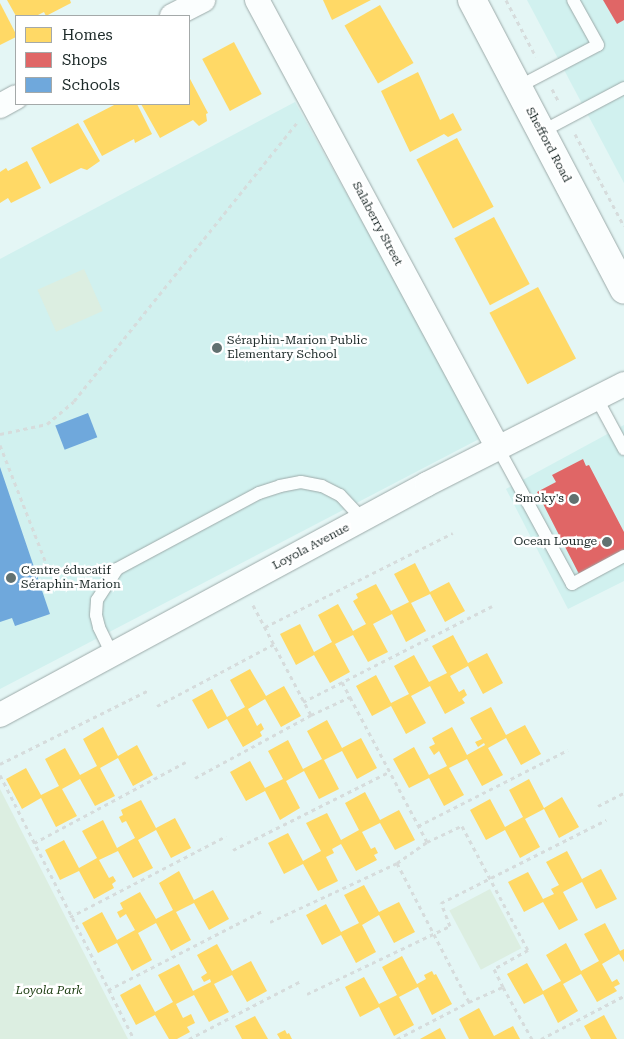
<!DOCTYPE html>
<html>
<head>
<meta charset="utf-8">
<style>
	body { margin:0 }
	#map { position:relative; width:624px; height:1039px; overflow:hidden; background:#e4f6f5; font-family:"Roboto Serif",serif }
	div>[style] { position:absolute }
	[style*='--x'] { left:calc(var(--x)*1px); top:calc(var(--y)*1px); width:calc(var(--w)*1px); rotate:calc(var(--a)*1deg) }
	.built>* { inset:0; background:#d1f1ef }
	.green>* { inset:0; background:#dceee1; transform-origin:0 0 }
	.homes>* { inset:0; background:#ffd966; transform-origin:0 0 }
	.shops>* { inset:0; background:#e06666 }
	.schools>* { inset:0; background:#6fa8dc; transform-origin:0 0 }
	.path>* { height:3px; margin-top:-1.5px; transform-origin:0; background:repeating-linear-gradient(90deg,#d6dcdc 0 4px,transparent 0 8px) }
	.roads { filter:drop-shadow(0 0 1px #9caaa9) drop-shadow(0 0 1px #9caaa9) }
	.lane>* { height:12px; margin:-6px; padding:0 6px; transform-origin:6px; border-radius:6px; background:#fbfefe }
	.street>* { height:24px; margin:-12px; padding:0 12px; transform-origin:12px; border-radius:12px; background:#fbfefe }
	.secondary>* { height:28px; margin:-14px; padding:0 14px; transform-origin:14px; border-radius:14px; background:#fbfefe }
	.dots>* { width:14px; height:14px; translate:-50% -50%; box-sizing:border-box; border:2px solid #fff; border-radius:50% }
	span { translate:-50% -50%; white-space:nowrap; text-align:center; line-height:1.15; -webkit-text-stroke:5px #fff; paint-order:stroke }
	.street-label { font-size:12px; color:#1c2928 }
	.poi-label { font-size:12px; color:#1c2928 }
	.left { translate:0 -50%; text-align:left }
	.right { translate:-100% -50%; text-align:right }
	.park-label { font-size:12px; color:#204115; font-style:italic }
	.legend { position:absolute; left:15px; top:15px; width:175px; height:90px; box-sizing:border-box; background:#fff; border:1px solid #a4a9a9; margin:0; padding:6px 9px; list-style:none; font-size:15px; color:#1c2928 }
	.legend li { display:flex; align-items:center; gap:10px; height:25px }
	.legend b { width:25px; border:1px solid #a4a9a9 }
</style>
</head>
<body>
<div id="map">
	<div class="built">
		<i style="clip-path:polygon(527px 0,624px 0,624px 183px)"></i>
		<i style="clip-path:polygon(295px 102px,483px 437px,0 689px,0 259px)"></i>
		<i style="clip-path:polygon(624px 425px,624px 581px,568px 609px,506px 489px)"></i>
	</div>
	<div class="green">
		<i style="left:84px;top:269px;width:46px;height:51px;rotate:66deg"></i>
		<i style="clip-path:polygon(0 789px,128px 1039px,0 1039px)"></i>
		<i style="left:490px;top:889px;width:67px;height:46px;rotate:62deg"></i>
	</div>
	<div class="homes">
		<i style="clip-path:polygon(7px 0,70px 0,71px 3px,46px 16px,44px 12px,36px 16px,16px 16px)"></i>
		<i style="clip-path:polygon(323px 0,371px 0,332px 20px)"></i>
		<i style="clip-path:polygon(0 3px,16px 34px,16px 37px,0 45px)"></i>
		<i style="left:380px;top:5px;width:67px;height:41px;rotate:60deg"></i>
		<i style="left:234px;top:42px;width:59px;height:36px;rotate:62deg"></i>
		<i style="clip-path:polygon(418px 72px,440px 120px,453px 113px,462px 130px,448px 137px,444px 134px,410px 152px,381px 91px)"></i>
		<i style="clip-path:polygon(189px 77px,208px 113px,206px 114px,207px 121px,199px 126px,193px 120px,160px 138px,141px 104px,189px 104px)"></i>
		<i style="clip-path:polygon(116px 104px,137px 104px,152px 134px,135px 143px,134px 139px,102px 156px,83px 121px)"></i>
		<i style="clip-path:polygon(78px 123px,100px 161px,87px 170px,81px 168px,50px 184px,31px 148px)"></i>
		<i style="left:457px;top:138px;width:78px;height:46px;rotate:62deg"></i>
		<i style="clip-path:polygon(27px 161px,41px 188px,11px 203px,8px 198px,0 203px,0 172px,6px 168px,8px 171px)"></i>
		<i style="left:494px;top:217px;width:76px;height:45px;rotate:62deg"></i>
		<i style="left:538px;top:287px;width:81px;height:55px;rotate:62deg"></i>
		<i style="clip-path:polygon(415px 563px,430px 592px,449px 582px,465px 611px,445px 622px,430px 594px,411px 603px,426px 631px,406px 642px,392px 614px,373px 624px,388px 652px,368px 662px,353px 635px,335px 644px,350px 672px,330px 683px,314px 655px,296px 665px,280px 634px,300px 624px,314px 652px,332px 642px,318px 615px,338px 604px,353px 631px,366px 624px,353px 601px,358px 598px,356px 594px,376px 584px,391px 611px,409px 602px,394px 574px)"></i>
		<i style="clip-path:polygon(453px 635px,468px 663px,487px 653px,503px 683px,483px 694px,468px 666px,450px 676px,459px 692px,464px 689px,467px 695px,462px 699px,465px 703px,445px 714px,430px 686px,411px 696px,426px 723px,406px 734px,391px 706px,372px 716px,356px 686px,376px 675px,391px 703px,409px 694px,394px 666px,414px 655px,429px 682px,447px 673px,432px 646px)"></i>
		<i style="clip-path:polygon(250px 669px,266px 696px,284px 686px,301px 716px,281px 727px,265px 699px,248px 709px,257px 726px,261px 723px,264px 729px,260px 732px,262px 736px,243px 747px,227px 719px,208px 729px,192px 700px,212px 689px,227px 717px,245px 707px,230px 680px)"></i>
		<i style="clip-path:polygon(491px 707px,506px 735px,525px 725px,541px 754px,521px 765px,506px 738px,488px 748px,503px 775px,482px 786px,467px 759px,449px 768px,464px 795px,444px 806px,429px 778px,409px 788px,393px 759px,414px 747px,429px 775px,447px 766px,439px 751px,434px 755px,429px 747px,435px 744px,432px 738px,452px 727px,467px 755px,485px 745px,484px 743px,478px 747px,475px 742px,482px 739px,470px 718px)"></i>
		<i style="clip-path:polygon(327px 720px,342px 748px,361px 738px,377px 768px,357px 779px,342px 751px,324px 760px,339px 789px,319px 799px,304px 771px,286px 781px,300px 808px,280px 820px,265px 791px,246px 801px,230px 772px,250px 761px,265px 788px,283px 779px,268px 751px,288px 740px,303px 769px,322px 759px,307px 731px)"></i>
		<i style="clip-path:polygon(103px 727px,118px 756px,137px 745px,153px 775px,133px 786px,118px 758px,100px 768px,115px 796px,95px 806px,80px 779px,62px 789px,77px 816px,56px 827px,41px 798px,22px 809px,6px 779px,26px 768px,41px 795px,59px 786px,45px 759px,65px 748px,80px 775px,97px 766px,83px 739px)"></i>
		<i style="clip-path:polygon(529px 779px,544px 808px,562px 797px,579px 827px,559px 838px,544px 809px,525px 819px,540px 847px,520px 858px,505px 830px,486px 840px,470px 810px,490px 799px,505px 827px,523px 817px,509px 790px)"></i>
		<i style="clip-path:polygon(365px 792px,380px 820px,399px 810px,415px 840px,395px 850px,380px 823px,362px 832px,371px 849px,375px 847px,378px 853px,374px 855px,377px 860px,356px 871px,341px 844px,332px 849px,334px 853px,326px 857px,338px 881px,318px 891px,303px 864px,284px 874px,268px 843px,288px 833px,303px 861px,321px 851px,306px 823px,327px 813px,341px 840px,359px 830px,345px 803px)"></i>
		<i style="clip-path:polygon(141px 800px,156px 828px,175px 818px,191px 848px,171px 858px,156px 830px,138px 840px,153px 868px,133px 878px,118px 851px,99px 860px,109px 878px,113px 876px,116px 881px,112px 884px,114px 888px,94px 899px,79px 871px,60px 880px,45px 850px,64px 840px,79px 868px,97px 858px,82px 831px,103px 820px,117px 848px,135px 838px,126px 821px,122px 823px,119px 817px,123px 815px,121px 810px)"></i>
		<i style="clip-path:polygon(567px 851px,582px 879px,601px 869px,617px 899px,596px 909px,582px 882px,563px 892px,578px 920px,559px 930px,543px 902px,524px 912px,508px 882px,528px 872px,543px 899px,554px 894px,551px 889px,559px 885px,546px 862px)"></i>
		<i style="clip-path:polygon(179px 871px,194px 900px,213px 890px,229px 919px,209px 930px,194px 903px,176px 912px,191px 940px,171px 951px,156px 923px,138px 933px,152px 960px,132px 971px,117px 943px,98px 953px,82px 923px,102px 912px,117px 940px,135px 930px,126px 914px,120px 918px,117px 912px,123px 909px,120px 903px,140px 892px,156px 919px,173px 910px,159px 883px)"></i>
		<i style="clip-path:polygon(364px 885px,379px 912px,399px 902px,415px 932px,394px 943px,379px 915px,362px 925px,376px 952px,356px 963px,341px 935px,322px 945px,306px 915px,326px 904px,341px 932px,359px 923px,344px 895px)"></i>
		<i style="clip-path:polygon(605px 923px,620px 951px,624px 949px,624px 962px,619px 954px,602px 964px,612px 982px,617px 979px,620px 984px,614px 987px,617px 991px,597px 1002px,581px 974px,563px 984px,578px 1011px,558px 1023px,543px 994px,524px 1004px,507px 974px,527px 963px,543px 991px,561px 981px,546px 955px,566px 943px,581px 971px,599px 961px,584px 934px)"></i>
		<i style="clip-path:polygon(217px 944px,232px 971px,251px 961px,267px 991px,247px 1002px,232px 975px,214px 984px,229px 1012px,209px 1022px,194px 995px,176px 1004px,183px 1018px,191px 1014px,195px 1023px,187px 1027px,190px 1032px,177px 1039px,169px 1039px,155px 1015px,136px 1025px,120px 995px,140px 984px,155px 1012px,173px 1002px,158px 975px,179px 964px,193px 991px,211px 982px,210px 979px,204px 982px,201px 977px,207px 973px,197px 955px)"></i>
		<i style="clip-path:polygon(402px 956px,417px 984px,426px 979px,424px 975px,432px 971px,434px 975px,436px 974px,452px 1004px,432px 1015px,418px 987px,399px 997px,414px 1025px,394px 1036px,379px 1007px,360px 1017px,345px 987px,364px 977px,379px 1004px,397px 995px,382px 967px)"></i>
		<i style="clip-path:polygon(479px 1008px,494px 1036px,513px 1026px,520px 1039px,469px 1039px,459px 1019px)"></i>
		<i style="clip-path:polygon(604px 1015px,617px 1039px,591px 1039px,584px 1026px)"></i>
		<i style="clip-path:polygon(255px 1016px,268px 1039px,242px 1039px,235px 1026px)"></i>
		<i style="clip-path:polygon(440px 1028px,446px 1039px,420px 1039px)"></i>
		<i style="clip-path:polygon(285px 1030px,287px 1034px,289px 1033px,292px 1039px,280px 1039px,277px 1034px)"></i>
	</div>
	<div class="shops">
		<i style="clip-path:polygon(603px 0,624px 0,624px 20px,617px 24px)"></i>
		<i style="clip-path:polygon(583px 459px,586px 466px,589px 465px,624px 532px,624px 551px,579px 574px,537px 492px,556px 482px,552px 475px)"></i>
	</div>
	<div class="schools">
		<i style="left:88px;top:413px;width:26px;height:35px;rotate:69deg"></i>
		<i style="clip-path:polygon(0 467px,50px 614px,15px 626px,12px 618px,0 622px)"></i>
	</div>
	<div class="path">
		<i style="--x:506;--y:0;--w:64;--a:62.2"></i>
		<i style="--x:552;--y:89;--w:15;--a:62"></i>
		<i style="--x:575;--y:134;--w:104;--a:62"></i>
		<i style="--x:0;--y:434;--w:48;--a:-12"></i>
		<i style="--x:47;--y:424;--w:35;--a:-40"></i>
		<i style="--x:74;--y:401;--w:356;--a:-51.3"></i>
		<i style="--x:0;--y:445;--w:135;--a:68.7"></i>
		<i style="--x:253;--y:605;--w:124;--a:62.2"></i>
		<i style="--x:311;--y:715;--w:43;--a:-24.8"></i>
		<i style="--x:350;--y:697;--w:164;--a:62"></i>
		<i style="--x:427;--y:842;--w:38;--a:-25"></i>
		<i style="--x:462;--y:826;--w:140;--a:62"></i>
		<i style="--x:528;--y:950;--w:39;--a:151"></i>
		<i style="--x:494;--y:969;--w:20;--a:63"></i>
		<i style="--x:265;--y:627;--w:210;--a:-26.6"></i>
		<i style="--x:342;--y:682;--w:17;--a:62"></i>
		<i style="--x:303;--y:702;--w:212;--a:-26.9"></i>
		<i style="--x:157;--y:706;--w:132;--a:-27.9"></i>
		<i style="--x:0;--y:764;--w:166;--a:-26.4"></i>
		<i style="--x:0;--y:775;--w:296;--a:63.1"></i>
		<i style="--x:195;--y:778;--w:132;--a:-28.5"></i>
		<i style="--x:598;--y:806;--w:29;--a:-27"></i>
		<i style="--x:418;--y:826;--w:168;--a:-26.9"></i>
		<i style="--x:34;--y:843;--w:172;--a:-28.1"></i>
		<i style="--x:233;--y:850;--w:174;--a:-26.6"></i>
		<i style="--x:397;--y:863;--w:37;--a:-35"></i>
		<i style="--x:70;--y:917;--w:176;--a:-27.4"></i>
		<i style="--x:270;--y:922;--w:140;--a:-24.9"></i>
		<i style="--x:397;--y:863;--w:157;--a:62.6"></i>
		<i style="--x:469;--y:1002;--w:37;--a:-24"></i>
		<i style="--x:503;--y:987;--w:60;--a:60.9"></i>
		<i style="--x:108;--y:990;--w:175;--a:-27.1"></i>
		<i style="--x:307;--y:994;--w:158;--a:-25.4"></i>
		<i style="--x:450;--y:926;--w:25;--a:-111"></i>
		<i style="--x:441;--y:903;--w:185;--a:-26.7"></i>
		<i style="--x:189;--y:1039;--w:126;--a:-27.4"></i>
		<i style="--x:397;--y:1039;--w:81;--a:-27.2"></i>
		<i style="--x:541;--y:1039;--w:93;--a:-27.4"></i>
	</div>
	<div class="roads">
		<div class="lane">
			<i style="--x:518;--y:87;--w:90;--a:-27.7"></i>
			<i style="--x:598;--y:45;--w:51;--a:-119.1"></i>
			<i style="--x:541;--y:132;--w:94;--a:-27.9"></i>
			<i style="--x:597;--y:399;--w:57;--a:61.6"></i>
			<i style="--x:498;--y:448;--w:155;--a:61.4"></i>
			<i style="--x:572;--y:584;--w:59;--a:-28.3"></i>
			<i style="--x:112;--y:654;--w:30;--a:-116"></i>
			<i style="--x:99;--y:627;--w:12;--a:-104"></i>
			<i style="--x:96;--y:615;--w:15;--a:-86"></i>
			<i style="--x:97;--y:600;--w:37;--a:-57"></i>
			<i style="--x:117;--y:569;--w:161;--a:-28.2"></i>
			<i style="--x:259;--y:493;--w:22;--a:-18"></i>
			<i style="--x:280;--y:486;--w:21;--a:-11"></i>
			<i style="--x:301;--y:482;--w:21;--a:11"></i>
			<i style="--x:322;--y:486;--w:20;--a:27"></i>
			<i style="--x:340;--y:495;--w:33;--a:47"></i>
		</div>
		<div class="street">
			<i style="--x:257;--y:0;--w:509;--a:61.72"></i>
			<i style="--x:172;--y:16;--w:35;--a:-27"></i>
			<i style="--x:0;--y:106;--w:18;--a:-29"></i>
			<i style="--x:0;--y:715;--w:485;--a:-28.4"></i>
			<i style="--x:427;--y:484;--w:221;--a:-26.9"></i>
		</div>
		<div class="secondary">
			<i style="--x:472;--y:0;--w:327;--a:62.3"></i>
		</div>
	</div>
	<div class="dots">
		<i style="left:217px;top:348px;background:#627170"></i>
		<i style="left:574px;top:499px;background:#627170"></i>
		<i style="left:607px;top:542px;background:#627170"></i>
		<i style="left:11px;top:578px;background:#627170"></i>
	</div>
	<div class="street-label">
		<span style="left:548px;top:145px;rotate:62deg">Shefford Road</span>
		<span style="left:377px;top:224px;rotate:62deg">Salaberry Street</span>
		<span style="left:311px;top:547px;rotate:-28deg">Loyola Avenue</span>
	</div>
	<div class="poi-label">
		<span class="left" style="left:227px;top:348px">Séraphin-Marion Public<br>Elementary School</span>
		<span class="right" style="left:564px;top:499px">Smoky's</span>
		<span class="right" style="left:597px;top:542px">Ocean Lounge</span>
		<span class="left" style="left:21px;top:578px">Centre éducatif<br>Séraphin-Marion</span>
	</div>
	<div class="park-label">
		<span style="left:49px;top:991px">Loyola Park</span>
	</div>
	<ul class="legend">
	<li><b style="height:14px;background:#ffd966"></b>Homes</li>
	<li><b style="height:14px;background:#e06666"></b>Shops</li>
	<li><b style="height:14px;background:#6fa8dc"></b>Schools</li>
	</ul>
</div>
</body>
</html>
